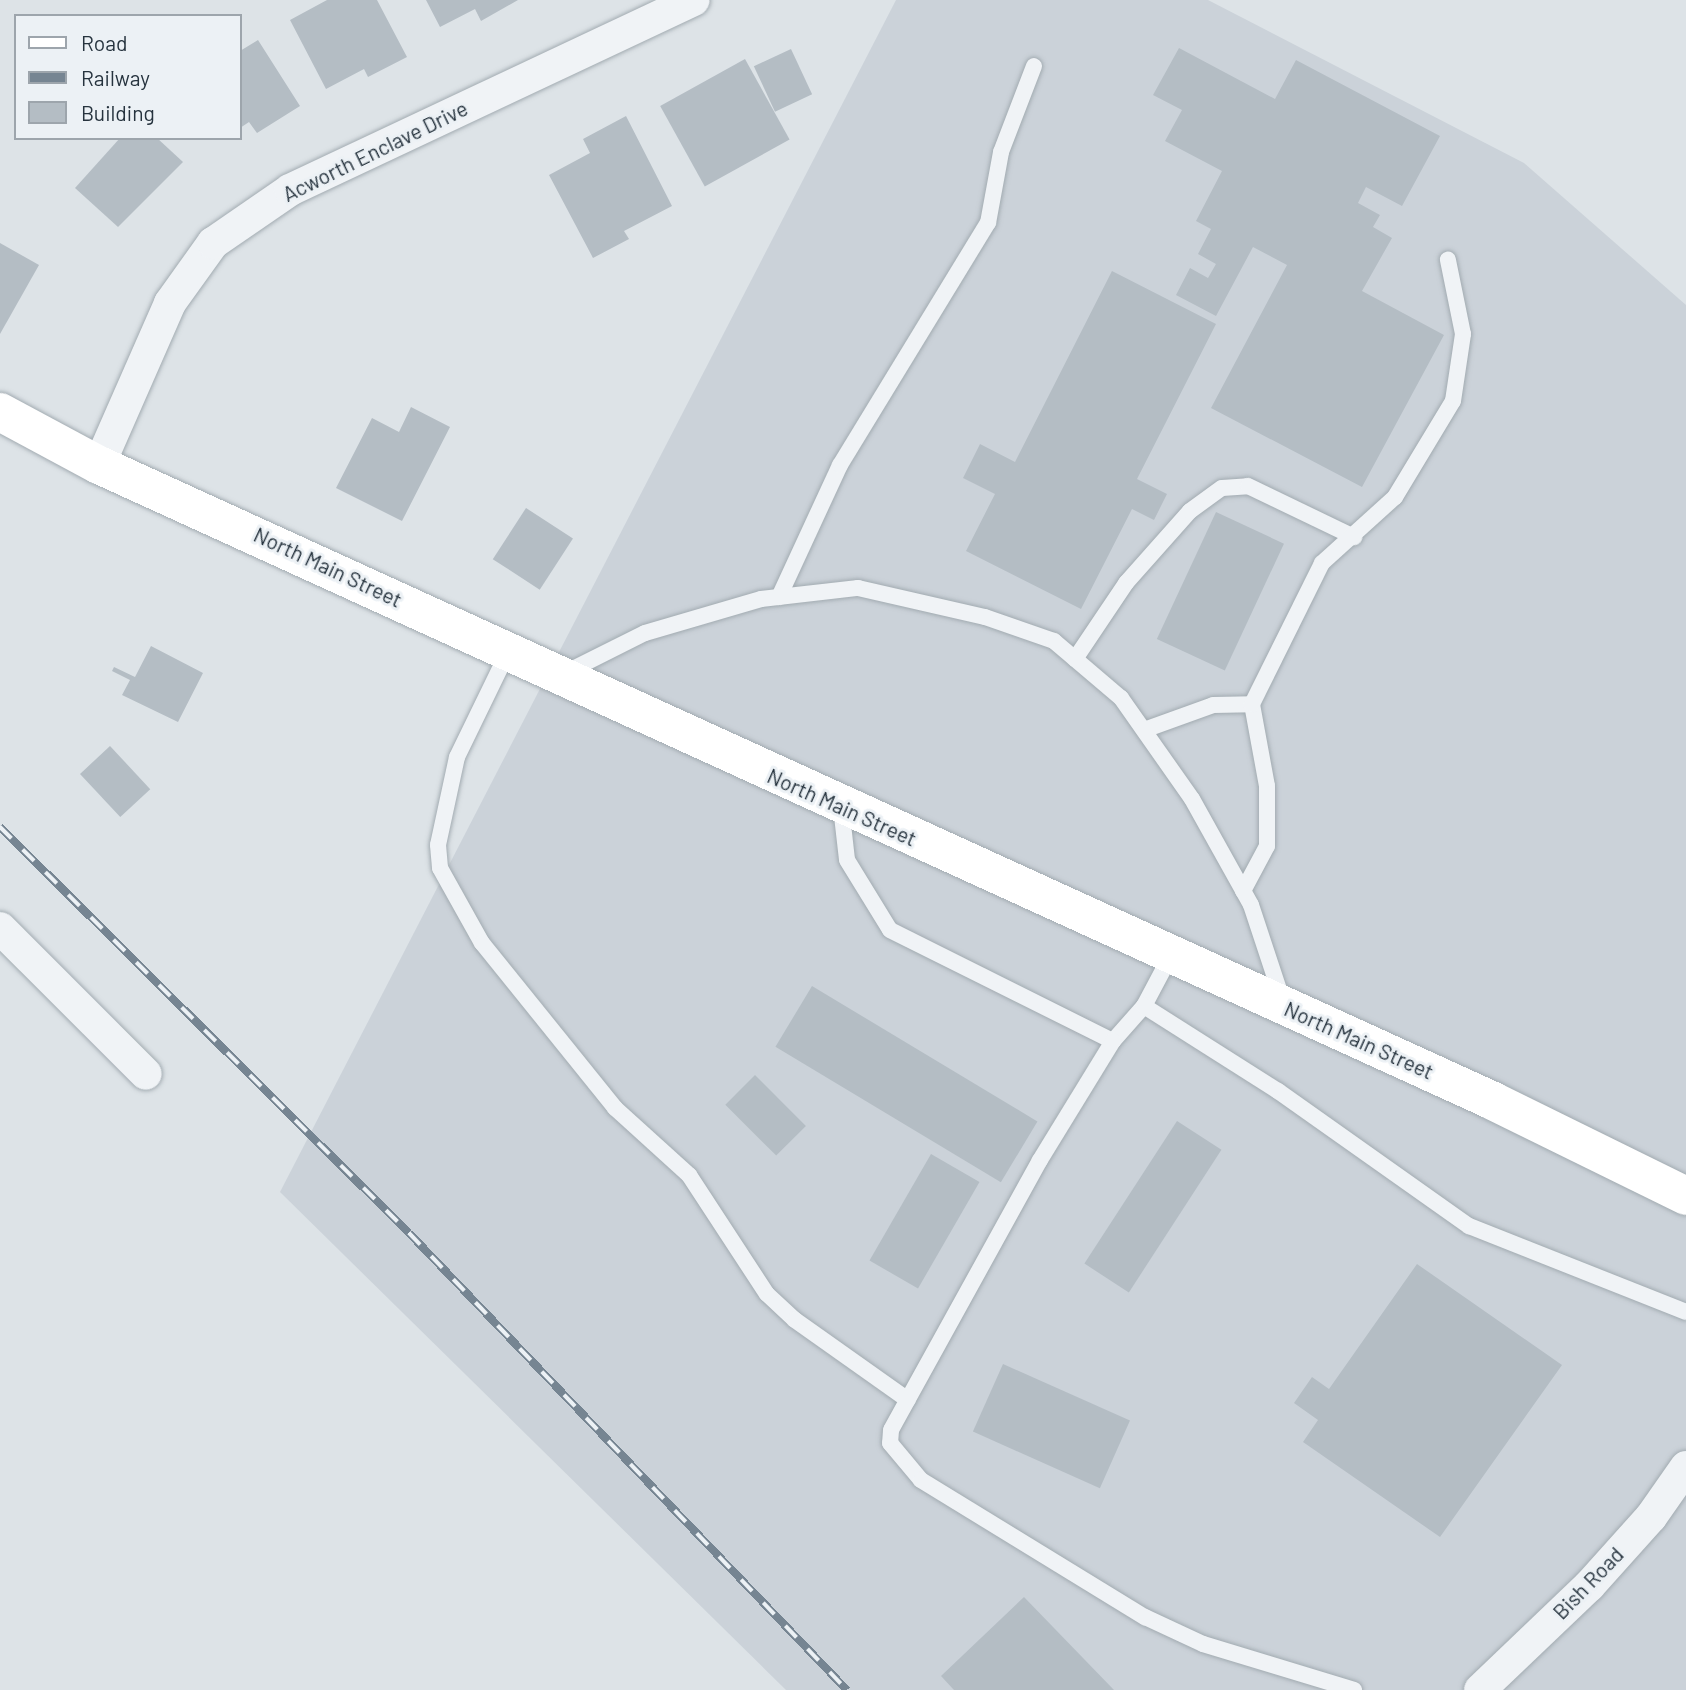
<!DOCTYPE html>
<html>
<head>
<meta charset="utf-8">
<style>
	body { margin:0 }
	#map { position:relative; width:1686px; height:1690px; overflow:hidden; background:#dde3e7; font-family:Barlow,sans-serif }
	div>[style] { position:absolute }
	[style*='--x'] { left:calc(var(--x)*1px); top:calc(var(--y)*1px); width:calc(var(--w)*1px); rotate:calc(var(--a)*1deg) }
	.built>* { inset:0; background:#cbd2d9 }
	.building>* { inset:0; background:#b4bdc4; transform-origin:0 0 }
	.roads { filter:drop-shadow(0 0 2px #a2abb1) drop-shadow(0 0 2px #a2abb1) }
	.lane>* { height:16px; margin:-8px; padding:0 8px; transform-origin:8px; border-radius:8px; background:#f0f3f6 }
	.street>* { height:32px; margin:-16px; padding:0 16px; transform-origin:16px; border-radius:16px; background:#f0f3f6 }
	.secondary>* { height:38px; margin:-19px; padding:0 19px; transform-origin:19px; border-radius:19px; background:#fff }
	.rail>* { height:8px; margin-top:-4px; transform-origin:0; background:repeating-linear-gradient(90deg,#ecf1f5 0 16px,#768592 0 32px); box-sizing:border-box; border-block:2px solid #768592 }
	span { translate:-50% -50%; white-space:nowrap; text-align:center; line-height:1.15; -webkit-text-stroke:6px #ecf1f5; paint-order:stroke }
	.street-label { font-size:21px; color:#26333e }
	.legend { position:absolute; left:14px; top:14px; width:228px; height:126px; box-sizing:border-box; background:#ecf1f5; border:2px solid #9da5ac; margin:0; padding:9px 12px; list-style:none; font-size:21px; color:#26333e }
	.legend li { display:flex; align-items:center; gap:14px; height:35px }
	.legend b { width:35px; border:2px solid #9da5ac }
</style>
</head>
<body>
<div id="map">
	<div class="built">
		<i style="clip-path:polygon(896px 0,1208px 0,1524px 163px,1686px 305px,1686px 1690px,786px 1690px,280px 1192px)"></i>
	</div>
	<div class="building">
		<i style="clip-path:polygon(327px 0,377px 0,407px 57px,368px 77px,364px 69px,326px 89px,290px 20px)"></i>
		<i style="clip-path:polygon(426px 0,518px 0,481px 21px,475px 9px,440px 27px)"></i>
		<i style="clip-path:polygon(258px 40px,300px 106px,257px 133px,249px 122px,240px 128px,240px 51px)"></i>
		<i style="clip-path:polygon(1179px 48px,1275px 99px,1296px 60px,1440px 136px,1402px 206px,1366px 187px,1358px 203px,1380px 215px,1373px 227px,1392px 238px,1362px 291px,1444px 335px,1362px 487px,1211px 408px,1287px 265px,1253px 247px,1216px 316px,1176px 295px,1190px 268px,1208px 278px,1216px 264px,1198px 254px,1211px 229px,1196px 221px,1222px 171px,1165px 141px,1182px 110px,1153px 95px)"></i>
		<i style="left:791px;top:49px;width:50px;height:41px;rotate:65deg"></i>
		<i style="left:745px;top:59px;width:92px;height:97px;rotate:61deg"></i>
		<i style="clip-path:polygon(626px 116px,672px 206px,624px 231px,629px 239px,593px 258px,549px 175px,590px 153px,583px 139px)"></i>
		<i style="clip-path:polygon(120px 138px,157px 138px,183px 162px,118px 227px,75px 188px)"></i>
		<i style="clip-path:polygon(0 243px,39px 265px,0 334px)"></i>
		<i style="clip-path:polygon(1112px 271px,1216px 324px,1137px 479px,1167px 494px,1154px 520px,1132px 509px,1081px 609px,966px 551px,995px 494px,963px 478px,980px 444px,1015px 462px)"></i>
		<i style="clip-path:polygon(411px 407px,450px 427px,402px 521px,336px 488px,372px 418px,399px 432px)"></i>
		<i style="left:526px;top:508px;width:56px;height:61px;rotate:33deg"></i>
		<i style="left:1216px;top:512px;width:75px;height:140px;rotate:25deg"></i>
		<i style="clip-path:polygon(151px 646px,203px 673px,178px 722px,122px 695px,130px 680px,112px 671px,114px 667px,135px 677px)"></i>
		<i style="left:110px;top:746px;width:59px;height:41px;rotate:47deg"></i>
		<i style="left:812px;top:986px;width:263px;height:71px;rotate:31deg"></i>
		<i style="left:755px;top:1075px;width:72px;height:42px;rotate:45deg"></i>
		<i style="left:1177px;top:1121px;width:53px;height:170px;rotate:33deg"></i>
		<i style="left:931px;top:1154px;width:56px;height:123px;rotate:30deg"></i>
		<i style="clip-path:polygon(1417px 1264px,1562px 1365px,1440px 1537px,1303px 1442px,1318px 1420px,1294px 1403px,1312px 1377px,1329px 1389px)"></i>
		<i style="left:1003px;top:1364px;width:139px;height:74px;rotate:24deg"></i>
		<i style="clip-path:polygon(1024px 1597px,1114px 1690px,954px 1690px,941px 1676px)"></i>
	</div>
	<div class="roads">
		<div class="lane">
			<i style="--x:779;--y:597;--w:145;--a:-65.2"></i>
			<i style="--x:840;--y:465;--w:284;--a:-58.6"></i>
			<i style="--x:988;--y:223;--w:72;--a:-79.6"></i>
			<i style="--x:1001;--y:152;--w:92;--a:-69"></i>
			<i style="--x:508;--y:652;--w:117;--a:115.9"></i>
			<i style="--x:457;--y:757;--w:90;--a:102.2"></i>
			<i style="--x:438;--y:845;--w:23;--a:85"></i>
			<i style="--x:440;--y:868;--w:86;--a:60.8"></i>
			<i style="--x:482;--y:943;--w:212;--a:51.1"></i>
			<i style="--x:615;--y:1108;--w:100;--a:42.2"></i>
			<i style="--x:689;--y:1175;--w:142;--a:56.8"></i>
			<i style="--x:767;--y:1294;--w:38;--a:43"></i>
			<i style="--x:795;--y:1320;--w:138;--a:35.3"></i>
			<i style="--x:1075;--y:659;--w:92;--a:-56.1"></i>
			<i style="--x:1126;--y:583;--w:96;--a:-48.4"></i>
			<i style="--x:1190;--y:511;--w:39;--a:-36"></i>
			<i style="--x:1222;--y:488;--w:26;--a:-4"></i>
			<i style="--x:1248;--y:486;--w:118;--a:25.7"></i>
			<i style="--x:565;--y:673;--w:89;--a:-26.6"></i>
			<i style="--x:645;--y:633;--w:121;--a:-16.3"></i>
			<i style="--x:761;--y:599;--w:98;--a:-6.5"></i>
			<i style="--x:858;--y:588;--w:130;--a:12.9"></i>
			<i style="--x:985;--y:617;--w:73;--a:19.2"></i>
			<i style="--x:1054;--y:641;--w:88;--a:40.4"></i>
			<i style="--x:1121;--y:698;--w:123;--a:54.9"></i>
			<i style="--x:1192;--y:799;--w:121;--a:60.9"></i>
			<i style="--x:1251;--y:905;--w:99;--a:71.7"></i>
			<i style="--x:1144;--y:730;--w:73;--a:-19.9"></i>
			<i style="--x:1213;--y:705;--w:39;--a:-1"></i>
			<i style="--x:841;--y:807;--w:53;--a:83.5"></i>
			<i style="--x:847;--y:860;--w:82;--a:58.4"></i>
			<i style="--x:890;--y:930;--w:249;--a:26.5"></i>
			<i style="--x:1113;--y:1041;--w:47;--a:-48.5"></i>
			<i style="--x:1144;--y:1006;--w:58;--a:-62.1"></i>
			<i style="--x:1243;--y:891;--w:51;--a:-61.9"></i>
			<i style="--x:1267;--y:846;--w:60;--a:-90"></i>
			<i style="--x:1267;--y:786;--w:83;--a:-100.4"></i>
			<i style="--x:1252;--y:704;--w:157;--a:-63.6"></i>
			<i style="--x:1322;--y:563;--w:98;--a:-42.1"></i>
			<i style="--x:1395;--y:497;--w:112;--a:-58.9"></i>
			<i style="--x:1453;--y:401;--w:68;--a:-81.5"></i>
			<i style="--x:1463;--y:334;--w:76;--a:-101.5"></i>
			<i style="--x:1144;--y:1006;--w:159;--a:32.4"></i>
			<i style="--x:1278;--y:1091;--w:234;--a:35.3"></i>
			<i style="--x:1469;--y:1226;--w:233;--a:21.6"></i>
			<i style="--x:1113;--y:1041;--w:140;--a:121.5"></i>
			<i style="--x:1040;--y:1160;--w:308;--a:118.9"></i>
			<i style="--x:891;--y:1430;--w:13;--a:94"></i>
			<i style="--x:890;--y:1443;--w:48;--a:50"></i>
			<i style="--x:921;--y:1480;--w:263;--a:31.5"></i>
			<i style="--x:1145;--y:1617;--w:64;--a:25"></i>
			<i style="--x:1203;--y:1644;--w:158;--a:16.9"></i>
		</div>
		<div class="street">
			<i style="--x:99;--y:465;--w:177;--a:-66.3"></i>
			<i style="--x:170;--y:303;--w:74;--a:-54.4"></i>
			<i style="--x:213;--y:243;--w:93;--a:-34.5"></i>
			<i style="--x:290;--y:190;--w:446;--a:-25.2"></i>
			<i style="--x:0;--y:928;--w:206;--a:45"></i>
			<i style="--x:1480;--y:1690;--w:151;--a:-43.7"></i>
			<i style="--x:1589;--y:1586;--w:93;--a:-48.1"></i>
			<i style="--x:1651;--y:1517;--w:61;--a:-55"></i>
		</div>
		<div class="secondary">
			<i style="--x:0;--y:412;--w:112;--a:28.2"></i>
			<i style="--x:99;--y:465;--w:1532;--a:24.52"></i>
			<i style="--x:1493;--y:1101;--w:215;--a:26.2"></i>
		</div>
	</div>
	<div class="rail">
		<i style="--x:0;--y:827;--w:576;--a:44.79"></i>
		<i style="--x:409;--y:1233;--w:633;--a:46.22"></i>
	</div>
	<div class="street-label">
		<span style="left:375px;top:151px;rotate:-26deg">Acworth Enclave Drive</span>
		<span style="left:328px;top:567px;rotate:25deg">North Main Street</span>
		<span style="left:842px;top:807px;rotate:24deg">North Main Street</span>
		<span style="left:1359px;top:1040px;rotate:24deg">North Main Street</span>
		<span style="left:1588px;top:1583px;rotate:-46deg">Bish Road</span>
	</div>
	<ul class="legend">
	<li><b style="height:9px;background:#fff"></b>Road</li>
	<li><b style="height:9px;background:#768592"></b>Railway</li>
	<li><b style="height:19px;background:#b4bdc4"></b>Building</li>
	</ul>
</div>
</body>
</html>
